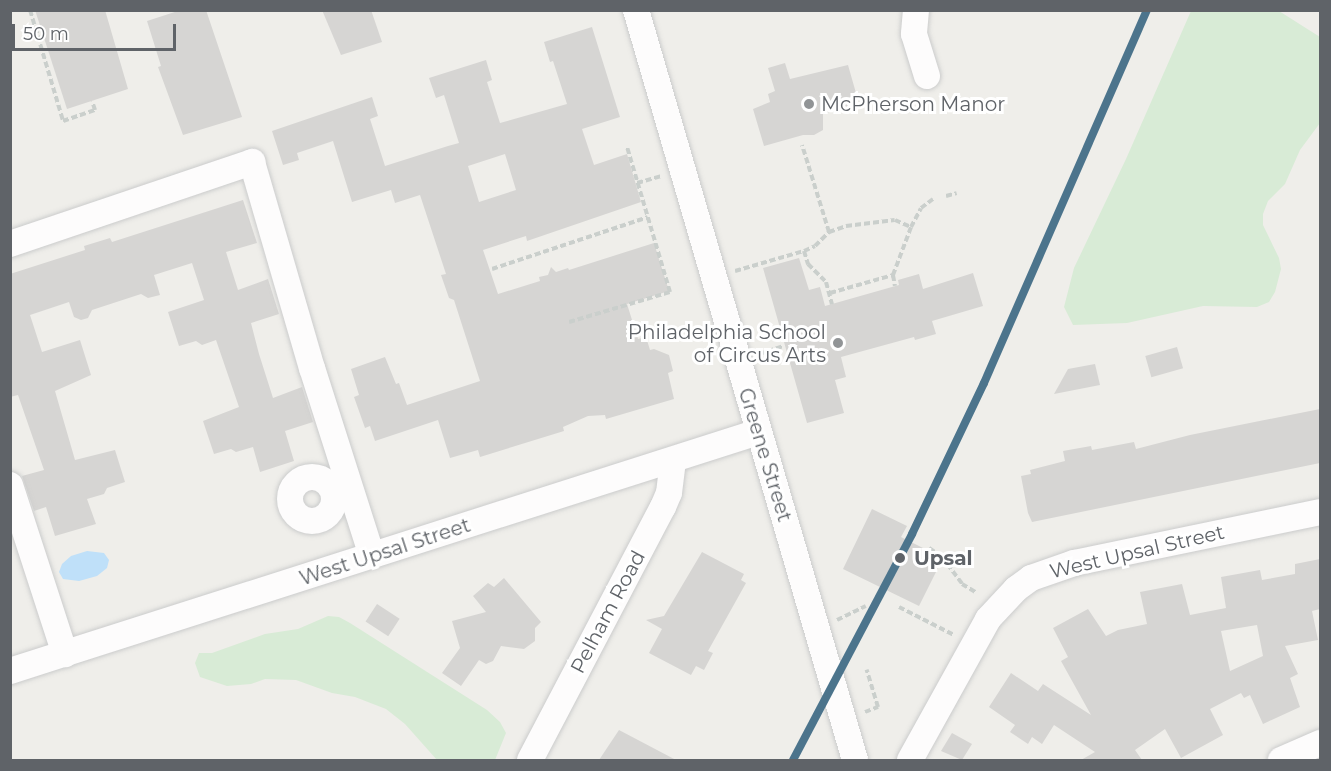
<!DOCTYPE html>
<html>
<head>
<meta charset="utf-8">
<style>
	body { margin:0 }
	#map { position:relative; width:1331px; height:771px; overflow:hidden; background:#efeeea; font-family:Montserrat,sans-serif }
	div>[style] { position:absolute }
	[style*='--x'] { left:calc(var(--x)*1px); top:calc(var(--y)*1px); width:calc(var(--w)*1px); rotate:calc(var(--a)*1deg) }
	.green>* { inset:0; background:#d8ebd6 }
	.water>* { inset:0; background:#bfe0f9 }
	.building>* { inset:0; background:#d6d5d3; transform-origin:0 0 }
	.path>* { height:4px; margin-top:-2px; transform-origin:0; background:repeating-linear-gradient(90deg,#cacfcc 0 6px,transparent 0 9px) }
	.roads { filter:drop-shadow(0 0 2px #cbcccc) drop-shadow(0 0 2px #cbcccc) }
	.minor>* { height:26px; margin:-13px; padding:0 13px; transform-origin:13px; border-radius:13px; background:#fdfcfc }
	.minor>.ring { margin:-13px; padding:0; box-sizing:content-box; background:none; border:26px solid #fdfcfc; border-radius:50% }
	.rail-1>* { height:8px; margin:-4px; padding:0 4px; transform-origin:4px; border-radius:4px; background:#4c748c }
	.dots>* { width:16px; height:16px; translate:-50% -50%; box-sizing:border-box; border:3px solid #fff; border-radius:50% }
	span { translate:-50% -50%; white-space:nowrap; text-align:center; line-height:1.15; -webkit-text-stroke:6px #fff; paint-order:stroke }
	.poi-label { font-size:20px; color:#5f6368 }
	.left { translate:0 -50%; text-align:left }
	.right { translate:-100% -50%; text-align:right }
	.street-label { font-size:20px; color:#5f6368 }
	.stop-label { font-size:20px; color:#5f6368; font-weight:700 }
	.frame { position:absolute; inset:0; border:12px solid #5f6368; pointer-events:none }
	.scale { position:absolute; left:12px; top:24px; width:164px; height:27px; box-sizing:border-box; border:3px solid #5f6368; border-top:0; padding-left:8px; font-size:18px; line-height:21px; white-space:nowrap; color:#5f6368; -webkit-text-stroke:4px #fff; paint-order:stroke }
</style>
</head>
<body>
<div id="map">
	<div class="green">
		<i style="clip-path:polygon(1191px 11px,1279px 11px,1320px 37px,1320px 123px,1300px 150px,1285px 184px,1268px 201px,1263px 214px,1263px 225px,1279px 258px,1281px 269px,1275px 292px,1269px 302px,1257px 307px,1203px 306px,1127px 323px,1073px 325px,1064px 307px,1074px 268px,1126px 159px)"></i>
		<i style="clip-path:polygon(328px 616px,339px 617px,350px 623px,487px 710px,500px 722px,506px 733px,495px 760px,437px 760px,405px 724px,386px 709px,355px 697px,332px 693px,296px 680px,265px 679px,251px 684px,227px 686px,200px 677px,195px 663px,199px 653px,212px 653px,265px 634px,298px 629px)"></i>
	</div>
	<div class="water">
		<i style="clip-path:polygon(87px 551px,104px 553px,109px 560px,107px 568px,97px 576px,79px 581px,63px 579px,59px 572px,62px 564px,71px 556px)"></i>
	</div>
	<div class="building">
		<i style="clip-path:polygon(35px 10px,105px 10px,128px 89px,67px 109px)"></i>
		<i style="clip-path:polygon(181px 10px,206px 10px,242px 117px,183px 135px,158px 67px,161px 66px,147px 21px)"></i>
		<i style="clip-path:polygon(322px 10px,371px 10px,382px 42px,341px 55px)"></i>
		<i style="clip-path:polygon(evenodd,592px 27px,620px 117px,582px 129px,594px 165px,627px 154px,641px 202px,527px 241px,526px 236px,483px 250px,498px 294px,540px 281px,539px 277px,548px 275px,551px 267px,556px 272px,568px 268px,569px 270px,654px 243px,669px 291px,627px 304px,638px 339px,646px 337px,650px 350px,654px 349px,669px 355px,673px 371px,668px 373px,674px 399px,606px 419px,605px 415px,588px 416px,563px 427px,564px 431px,480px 457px,478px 450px,450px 458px,438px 420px,375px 441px,370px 426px,365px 428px,354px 397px,359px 395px,351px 369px,385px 357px,396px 384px,399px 383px,407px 405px,480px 381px,454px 300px,449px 298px,441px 275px,446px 274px,420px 195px,395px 203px,391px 190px,352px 202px,333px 141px,297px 153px,299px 160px,283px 165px,272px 131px,372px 97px,378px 116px,370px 119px,385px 166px,448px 146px,459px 143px,444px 95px,436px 98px,429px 78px,486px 60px,492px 80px,487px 82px,500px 123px,567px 104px,553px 61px,550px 62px,544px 42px,592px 27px,505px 154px,516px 190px,479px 202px,468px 166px,505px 154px)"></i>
		<i style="clip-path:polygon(785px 63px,790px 79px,848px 65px,856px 93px,853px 93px,856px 105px,823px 114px,823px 130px,814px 135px,803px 135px,764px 146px,753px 109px,770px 102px,768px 94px,775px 91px,768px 68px)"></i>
		<i style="clip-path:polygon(243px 200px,257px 243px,226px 252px,238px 290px,268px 279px,279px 314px,251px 323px,259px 354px,273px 398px,302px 387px,313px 422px,285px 431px,294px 461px,260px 472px,253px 447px,236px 452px,231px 449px,214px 454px,203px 421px,239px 407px,216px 340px,202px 345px,196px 341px,179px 346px,168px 312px,204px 300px,192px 263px,154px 275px,160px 295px,148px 298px,141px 294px,92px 310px,88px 318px,81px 320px,74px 317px,69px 302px,30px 315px,42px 352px,80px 340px,91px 375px,55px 391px,75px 460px,115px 450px,125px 482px,107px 488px,104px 494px,87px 499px,96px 524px,55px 536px,46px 507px,34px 511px,22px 476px,44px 470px,18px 395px,10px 397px,10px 274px,85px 250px,84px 246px,110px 238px,112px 242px)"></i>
		<i style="clip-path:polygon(799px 258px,809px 290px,820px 287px,825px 306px,899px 285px,898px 280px,919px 274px,923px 289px,973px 273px,983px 306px,932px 321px,936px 334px,915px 340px,914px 337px,841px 357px,846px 377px,835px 380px,844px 413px,807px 423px,763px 268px)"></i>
		<i style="left:1177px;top:347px;width:22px;height:33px;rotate:74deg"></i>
		<i style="clip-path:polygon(1095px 364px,1100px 385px,1054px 394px,1068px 369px)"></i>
		<i style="clip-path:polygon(1320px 409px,1320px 463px,1032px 522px,1028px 513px,1021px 476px,1031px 474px,1030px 470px,1065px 461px,1063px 451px,1091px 446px,1092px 450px,1134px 442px,1136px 449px,1190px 435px)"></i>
		<i style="clip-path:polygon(872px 509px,907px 526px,901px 537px,943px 558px,919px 606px,843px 569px)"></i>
		<i style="clip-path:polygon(702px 552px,744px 574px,741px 580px,746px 583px,708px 651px,713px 653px,704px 670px,696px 666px,691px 675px,649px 653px,662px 629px,646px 620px,664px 616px)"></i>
		<i style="clip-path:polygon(evenodd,1320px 559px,1320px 609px,1312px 611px,1318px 640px,1285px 646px,1298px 674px,1290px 678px,1300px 707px,1263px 724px,1250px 695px,1244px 698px,1241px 693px,1210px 709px,1223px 735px,1181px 758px,1165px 729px,1135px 750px,1142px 760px,1081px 760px,1095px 752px,1054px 725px,1042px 744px,1032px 737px,1028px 744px,1010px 732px,1015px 725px,989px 707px,1011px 673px,1038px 691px,1043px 684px,1091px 715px,1061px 661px,1068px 657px,1053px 628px,1088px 609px,1106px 636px,1118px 630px,1147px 624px,1140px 592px,1182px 584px,1190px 615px,1226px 608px,1221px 577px,1260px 570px,1262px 580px,1295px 574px,1295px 564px,1320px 559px,1257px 625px,1263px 656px,1230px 671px,1221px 631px,1257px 625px)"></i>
		<i style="clip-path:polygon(504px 578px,541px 622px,535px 628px,535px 641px,524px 649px,501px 646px,493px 661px,486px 664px,479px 660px,461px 686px,442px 673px,460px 648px,452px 621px,486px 612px,473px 596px,488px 583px,494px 587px)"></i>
		<i style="left:377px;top:604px;width:27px;height:21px;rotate:33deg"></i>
		<i style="clip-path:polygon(619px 730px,676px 760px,599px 760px)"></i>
		<i style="clip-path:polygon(952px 733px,972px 744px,962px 760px,941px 751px)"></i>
	</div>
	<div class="path">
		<i style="--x:30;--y:10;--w:116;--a:73.4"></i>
		<i style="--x:63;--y:121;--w:34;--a:-19"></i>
		<i style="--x:95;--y:110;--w:9;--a:-108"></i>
		<i style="--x:637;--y:183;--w:25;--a:-16"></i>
		<i style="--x:946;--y:196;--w:11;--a:-15"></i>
		<i style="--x:829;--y:232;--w:18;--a:-19"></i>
		<i style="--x:846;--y:226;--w:49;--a:-7"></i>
		<i style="--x:895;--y:220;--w:17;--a:24"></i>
		<i style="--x:804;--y:251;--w:14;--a:73"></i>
		<i style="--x:808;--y:264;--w:25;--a:45"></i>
		<i style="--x:826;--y:282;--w:23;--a:75"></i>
		<i style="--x:492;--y:269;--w:164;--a:-18.4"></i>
		<i style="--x:735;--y:271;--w:72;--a:-16.2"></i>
		<i style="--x:804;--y:251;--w:12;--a:-24"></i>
		<i style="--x:815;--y:246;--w:20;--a:-45"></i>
		<i style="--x:829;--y:232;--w:91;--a:-107.2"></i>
		<i style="--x:893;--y:275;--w:51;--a:-69.4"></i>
		<i style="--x:911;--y:227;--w:21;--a:-62"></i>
		<i style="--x:921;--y:208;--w:15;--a:-37"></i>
		<i style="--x:830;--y:293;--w:66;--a:-15.9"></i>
		<i style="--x:893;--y:275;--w:11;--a:80"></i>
		<i style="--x:569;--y:322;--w:105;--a:-16.5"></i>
		<i style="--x:670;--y:292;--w:151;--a:-106.5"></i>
		<i style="--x:759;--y:354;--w:26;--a:-18"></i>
		<i style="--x:929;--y:548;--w:16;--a:35"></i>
		<i style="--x:942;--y:557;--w:34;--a:53"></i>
		<i style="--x:962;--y:584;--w:17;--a:31"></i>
		<i style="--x:899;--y:607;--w:62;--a:27"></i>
		<i style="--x:837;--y:620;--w:32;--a:-26"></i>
		<i style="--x:865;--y:712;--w:14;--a:-21"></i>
		<i style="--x:878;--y:707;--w:39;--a:-107"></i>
	</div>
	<div class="roads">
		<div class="minor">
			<i style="--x:636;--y:10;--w:781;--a:73.72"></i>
			<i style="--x:916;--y:10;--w:24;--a:95"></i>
			<i style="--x:914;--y:34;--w:44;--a:72.8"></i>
			<i style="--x:10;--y:244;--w:256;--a:-18.7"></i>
			<i style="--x:252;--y:162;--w:215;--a:73.8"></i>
			<i style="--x:312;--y:368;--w:197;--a:72.3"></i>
			<i class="ring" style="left:290px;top:477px;width:18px;height:18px"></i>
			<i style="--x:10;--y:485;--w:178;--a:72"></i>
			<i style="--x:10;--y:671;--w:785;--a:-17.72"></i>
			<i style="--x:530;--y:760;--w:286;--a:-62.3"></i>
			<i style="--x:663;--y:507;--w:15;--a:-67"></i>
			<i style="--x:669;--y:493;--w:33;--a:-83"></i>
			<i style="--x:910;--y:760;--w:161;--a:-61"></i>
			<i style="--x:988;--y:619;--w:41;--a:-47"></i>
			<i style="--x:1016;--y:589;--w:19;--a:-36"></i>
			<i style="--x:1031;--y:578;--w:46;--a:-19.2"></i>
			<i style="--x:1074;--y:563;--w:251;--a:-11.7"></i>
			<i style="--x:1281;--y:760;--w:43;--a:-23.6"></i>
		</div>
	</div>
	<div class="rail-1">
		<i style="--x:793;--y:760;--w:255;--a:-62.2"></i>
		<i style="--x:912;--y:534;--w:167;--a:-64.5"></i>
		<i style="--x:984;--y:383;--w:407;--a:-66.4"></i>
	</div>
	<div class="dots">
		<i style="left:809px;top:104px;background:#919496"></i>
		<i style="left:838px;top:343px;background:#919496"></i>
		<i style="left:900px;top:558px;background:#5f6368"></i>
	</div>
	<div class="poi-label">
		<span class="left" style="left:821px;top:104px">McPherson Manor</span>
		<span class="right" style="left:826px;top:344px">Philadelphia School<br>of Circus Arts</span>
	</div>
	<div class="street-label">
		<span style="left:765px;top:455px;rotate:73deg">Greene Street</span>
		<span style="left:385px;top:552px;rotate:-18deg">West Upsal Street</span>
		<span style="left:1137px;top:552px;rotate:-13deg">West Upsal Street</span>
		<span style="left:608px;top:612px;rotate:-62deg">Pelham Road</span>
	</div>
	<div class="stop-label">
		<span class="left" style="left:914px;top:558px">Upsal</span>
	</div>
	<div class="frame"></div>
	<div class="scale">50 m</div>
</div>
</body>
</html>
